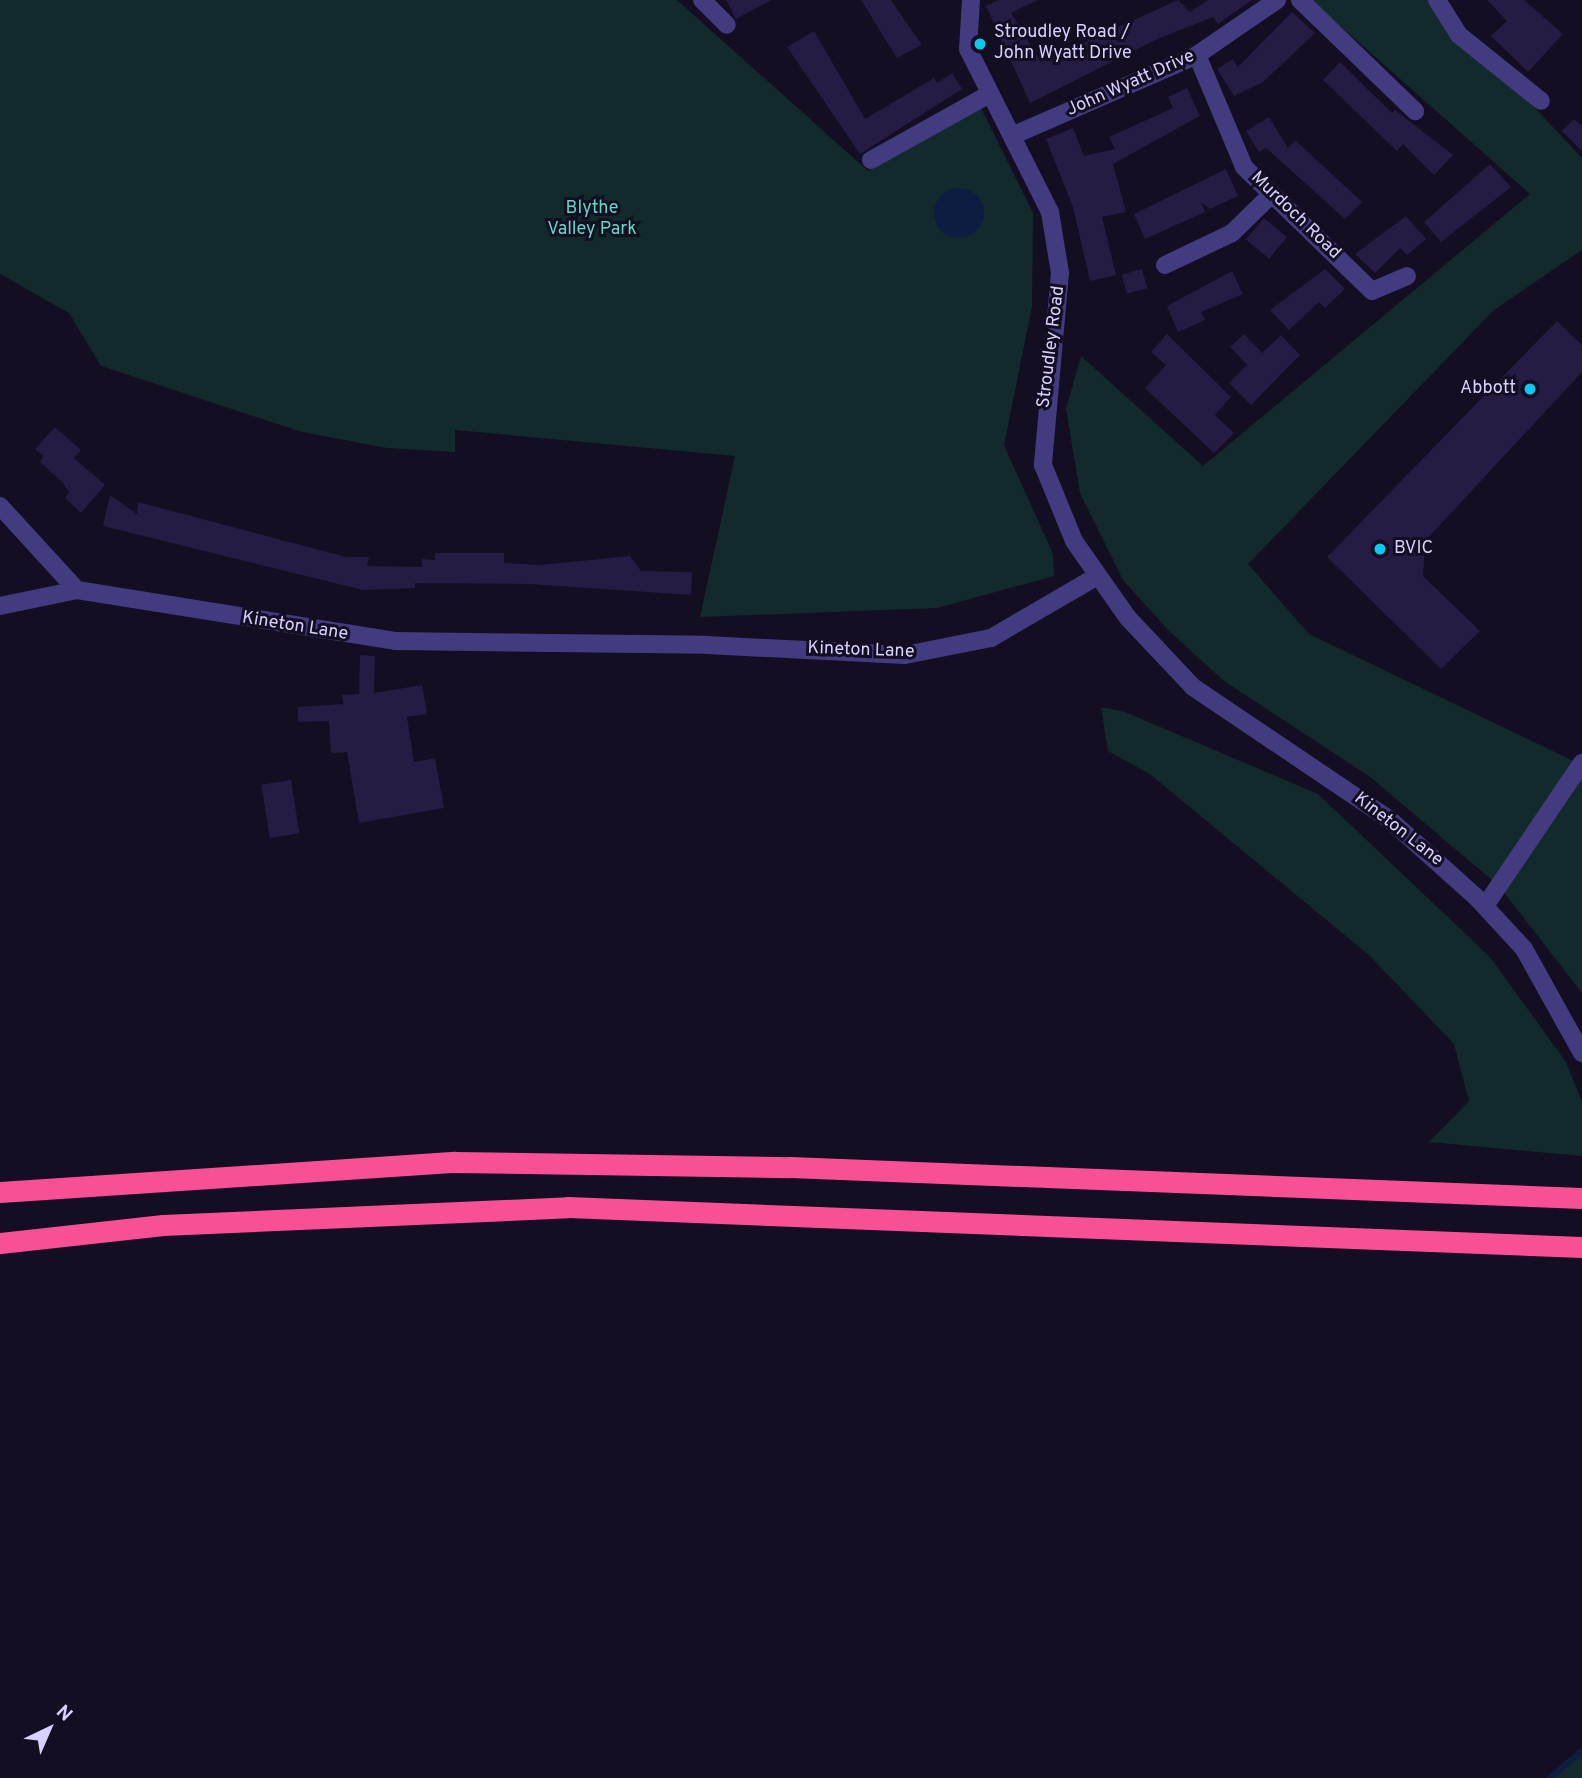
<!DOCTYPE html>
<html>
<head>
<meta charset="utf-8">
<style>
	body { margin:0 }
	#map { position:relative; width:1582px; height:1778px; overflow:hidden; background:#130e22; font-family:Overpass,sans-serif }
	div>[style] { position:absolute }
	[style*='--x'] { left:calc(var(--x)*1px); top:calc(var(--y)*1px); width:calc(var(--w)*1px); rotate:calc(var(--a)*1deg) }
	.green>* { inset:0; background:#122a2b }
	.water>* { inset:0; background:#0d1d42 }
	.round { border-radius:50% }
	.stream>* { height:6px; margin:-3px; padding:0 3px; transform-origin:3px; border-radius:3px; background:#0d1d42 }
	.building>* { inset:0; background:#261b42; transform-origin:0 0 }
	.minor>* { height:18px; margin:-9px; padding:0 9px; transform-origin:9px; border-radius:9px; background:#423b7f }
	.highway>* { height:21px; margin:-10.5px; padding:0 10.5px; transform-origin:10.5px; border-radius:10.5px; background:#f95095 }
	.dots>* { width:19px; height:19px; translate:-50% -50%; box-sizing:border-box; border:4px solid #130e22; border-radius:50% }
	span { translate:-50% -50%; white-space:nowrap; text-align:center; line-height:1.15; -webkit-text-stroke:6px #130e22; paint-order:stroke }
	.poi-label { font-size:18px; color:#d9d1fd }
	.left { translate:0 -50%; text-align:left }
	.right { translate:-100% -50%; text-align:right }
	.street-label { font-size:18px; color:#d9d1fd }
	.park-label { font-size:18px; color:#5fdac4 }
	.north { position:absolute; left:14px; top:1694px; width:70px; height:70px; -webkit-text-stroke:5px #130e22; paint-order:stroke; rotate:44deg; font-size:19px; font-weight:700; line-height:28px; text-align:center; color:#d9d1fd }
	.north::after { content:''; display:block; margin:auto; width:24px; height:32px; background:#d9d1fd; clip-path:polygon(50% 0,100% 100%,50% 72%,0 100%) }
</style>
</head>
<body>
<div id="map">
	<div class="green">
		<i style="clip-path:polygon(0 0,677px 0,868px 171px,981px 108px,1033px 213px,1032px 307px,1004px 445px,1053px 554px,1054px 576px,937px 608px,700px 617px,735px 456px,455px 430px,455px 452px,387px 448px,302px 432px,101px 366px,69px 313px,0 274px)"></i>
		<i style="clip-path:polygon(1311px 0,1433px 0,1582px 158px,1582px 250px,1494px 310px,1248px 564px,1309px 634px,1582px 765px,1582px 993px,1499px 886px,1369px 776px,1224px 681px,1169px 631px,1123px 580px,1080px 493px,1066px 409px,1081px 356px,1203px 466px,1530px 194px)"></i>
		<i style="clip-path:polygon(1101px 707px,1125px 712px,1318px 794px,1490px 957px,1566px 1062px,1582px 1102px,1582px 1156px,1429px 1142px,1469px 1101px,1454px 1044px,1370px 956px,1151px 775px,1108px 751px)"></i>
		<i style="clip-path:polygon(1582px 1751px,1582px 1778px,1550px 1778px)"></i>
	</div>
	<div class="water">
		<i class="round" style="left:934px;top:188px;width:50px;height:50px"></i>
	</div>
	<div class="stream">
		<i style="--x:1550;--y:1778;--w:42;--a:-40.2"></i>
	</div>
	<div class="building">
		<i style="clip-path:polygon(726px 0,771px 0,736px 19px)"></i>
		<i style="clip-path:polygon(861px 0,891px 0,922px 45px,897px 58px)"></i>
		<i style="clip-path:polygon(998px 0,1038px 0,1011px 13px,1041px 62px,1178px 0,1190px 12px,1208px 0,1252px 0,1218px 24px,1213px 17px,1155px 40px,1030px 103px,986px 6px)"></i>
		<i style="clip-path:polygon(1487px 0,1524px 0,1563px 34px,1528px 72px,1491px 36px,1507px 21px)"></i>
		<i style="clip-path:polygon(1292px 12px,1315px 33px,1263px 82px,1234px 96px,1217px 69px,1233px 59px,1238px 67px)"></i>
		<i style="clip-path:polygon(814px 31px,865px 119px,934px 78px,937px 83px,952px 73px,962px 89px,860px 154px,787px 47px)"></i>
		<i style="clip-path:polygon(1340px 62px,1392px 113px,1395px 110px,1453px 155px,1434px 175px,1403px 144px,1397px 151px,1323px 80px)"></i>
		<i style="clip-path:polygon(1187px 88px,1200px 116px,1113px 164px,1126px 212px,1102px 217px,1116px 275px,1090px 281px,1073px 207px,1046px 139px,1073px 128px,1084px 156px,1115px 149px,1109px 137px,1173px 108px,1168px 97px)"></i>
		<i style="clip-path:polygon(1269px 117px,1288px 148px,1295px 140px,1362px 202px,1345px 219px,1266px 148px,1259px 152px,1246px 131px)"></i>
		<i style="clip-path:polygon(1574px 119px,1582px 126px,1582px 151px,1562px 131px)"></i>
		<i style="clip-path:polygon(1490px 164px,1511px 187px,1441px 242px,1424px 222px)"></i>
		<i style="clip-path:polygon(1226px 169px,1238px 196px,1210px 209px,1201px 202px,1205px 212px,1145px 239px,1134px 214px)"></i>
		<i style="clip-path:polygon(1406px 216px,1426px 239px,1407px 255px,1400px 248px,1375px 273px,1355px 254px)"></i>
		<i style="left:1264px;top:218px;width:30px;height:28px;rotate:40deg"></i>
		<i style="left:1142px;top:269px;width:20px;height:21px;rotate:75deg"></i>
		<i style="clip-path:polygon(1325px 269px,1345px 289px,1325px 308px,1319px 302px,1289px 330px,1270px 310px)"></i>
		<i style="clip-path:polygon(1232px 271px,1243px 294px,1201px 312px,1205px 320px,1178px 332px,1167px 306px)"></i>
		<i style="clip-path:polygon(1557px 321px,1582px 345px,1582px 372px,1425px 541px,1423px 576px,1480px 631px,1441px 669px,1327px 557px)"></i>
		<i style="clip-path:polygon(1167px 334px,1231px 397px,1215px 415px,1234px 433px,1214px 453px,1145px 388px,1166px 365px,1151px 352px)"></i>
		<i style="clip-path:polygon(1244px 334px,1262px 353px,1281px 335px,1300px 355px,1251px 405px,1229px 383px,1247px 365px,1230px 347px)"></i>
		<i style="clip-path:polygon(55px 427px,81px 450px,74px 458px,105px 485px,81px 513px,65px 498px,69px 492px,62px 482px,40px 462px,43px 456px,35px 449px)"></i>
		<i style="clip-path:polygon(110px 495px,137px 514px,138px 502px,346px 557px,369px 557px,367px 566px,422px 567px,422px 559px,435px 560px,435px 553px,504px 553px,504px 563px,540px 565px,630px 556px,641px 571px,692px 572px,691px 595px,529px 584px,415px 583px,415px 588px,363px 590px,103px 526px)"></i>
		<i style="clip-path:polygon(360px 655px,375px 656px,374px 693px,422px 685px,427px 714px,407px 717px,414px 762px,435px 758px,444px 808px,359px 823px,347px 752px,331px 753px,329px 721px,298px 722px,298px 707px,343px 704px,342px 695px,359px 694px)"></i>
		<i style="left:291px;top:780px;width:54px;height:30px;rotate:81deg"></i>
	</div>
	<div class="minor">
		<i style="--x:702;--y:0;--w:35;--a:45"></i>
		<i style="--x:971;--y:0;--w:49;--a:93.5"></i>
		<i style="--x:968;--y:49;--w:182;--a:63.3"></i>
		<i style="--x:1050;--y:212;--w:62;--a:80.7"></i>
		<i style="--x:1060;--y:273;--w:193;--a:95.1"></i>
		<i style="--x:1043;--y:465;--w:82;--a:67.8"></i>
		<i style="--x:1074;--y:541;--w:94;--a:55"></i>
		<i style="--x:1128;--y:618;--w:95;--a:46.7"></i>
		<i style="--x:1193;--y:687;--w:236;--a:34"></i>
		<i style="--x:1389;--y:819;--w:118;--a:41.9"></i>
		<i style="--x:1477;--y:898;--w:69;--a:47.3"></i>
		<i style="--x:1524;--y:949;--w:119;--a:60.9"></i>
		<i style="--x:1300;--y:0;--w:160;--a:44"></i>
		<i style="--x:1437;--y:0;--w:41;--a:57.8"></i>
		<i style="--x:1459;--y:35;--w:105;--a:38.8"></i>
		<i style="--x:1197;--y:55;--w:121;--a:67.2"></i>
		<i style="--x:1244;--y:167;--w:178;--a:44.1"></i>
		<i style="--x:1372;--y:291;--w:38;--a:-23"></i>
		<i style="--x:1014;--y:135;--w:200;--a:-23.6"></i>
		<i style="--x:1197;--y:55;--w:97;--a:-34.5"></i>
		<i style="--x:871;--y:160;--w:134;--a:-29.1"></i>
		<i style="--x:1165;--y:265;--w:74;--a:-25.5"></i>
		<i style="--x:1232;--y:233;--w:56;--a:-44.3"></i>
		<i style="--x:0;--y:506;--w:114;--a:47.5"></i>
		<i style="--x:77;--y:590;--w:322;--a:9.1"></i>
		<i style="--x:395;--y:641;--w:312;--a:0.7"></i>
		<i style="--x:707;--y:645;--w:198;--a:2.9"></i>
		<i style="--x:905;--y:655;--w:88;--a:-11.2"></i>
		<i style="--x:991;--y:638;--w:121;--a:-30.2"></i>
		<i style="--x:0;--y:606;--w:79;--a:-11.7"></i>
		<i style="--x:1485;--y:906;--w:173;--a:-55.9"></i>
	</div>
	<div class="highway">
		<i style="--x:0;--y:1192;--w:456;--a:-3.8"></i>
		<i style="--x:455;--y:1162;--w:335;--a:0.9"></i>
		<i style="--x:790;--y:1167;--w:793;--a:2.24"></i>
		<i style="--x:0;--y:1243;--w:164;--a:-6.3"></i>
		<i style="--x:163;--y:1225;--w:405;--a:-2.5"></i>
		<i style="--x:568;--y:1207;--w:1015;--a:2.26"></i>
	</div>
	<div class="dots">
		<i style="left:980px;top:44px;background:#09c9f1"></i>
		<i style="left:1530px;top:389px;background:#09c9f1"></i>
		<i style="left:1380px;top:549px;background:#09c9f1"></i>
	</div>
	<div class="poi-label">
		<span class="left" style="left:994px;top:44px">Stroudley Road /<br>John Wyatt Drive</span>
		<span class="right" style="left:1516px;top:389px">Abbott</span>
		<span class="left" style="left:1394px;top:549px">BVIC</span>
	</div>
	<div class="street-label">
		<span style="left:1131px;top:84px;rotate:-24deg">John Wyatt Drive</span>
		<span style="left:1295px;top:216px;rotate:44deg">Murdoch Road</span>
		<span style="left:1052px;top:347px;rotate:-83deg">Stroudley Road</span>
		<span style="left:295px;top:627px;rotate:9deg">Kineton Lane</span>
		<span style="left:861px;top:651px;rotate:2deg">Kineton Lane</span>
		<span style="left:1398px;top:830px;rotate:38deg">Kineton Lane</span>
	</div>
	<div class="park-label">
		<span style="left:592px;top:220px">Blythe<br>Valley Park</span>
	</div>
	<div class="north">N</div>
</div>
</body>
</html>
